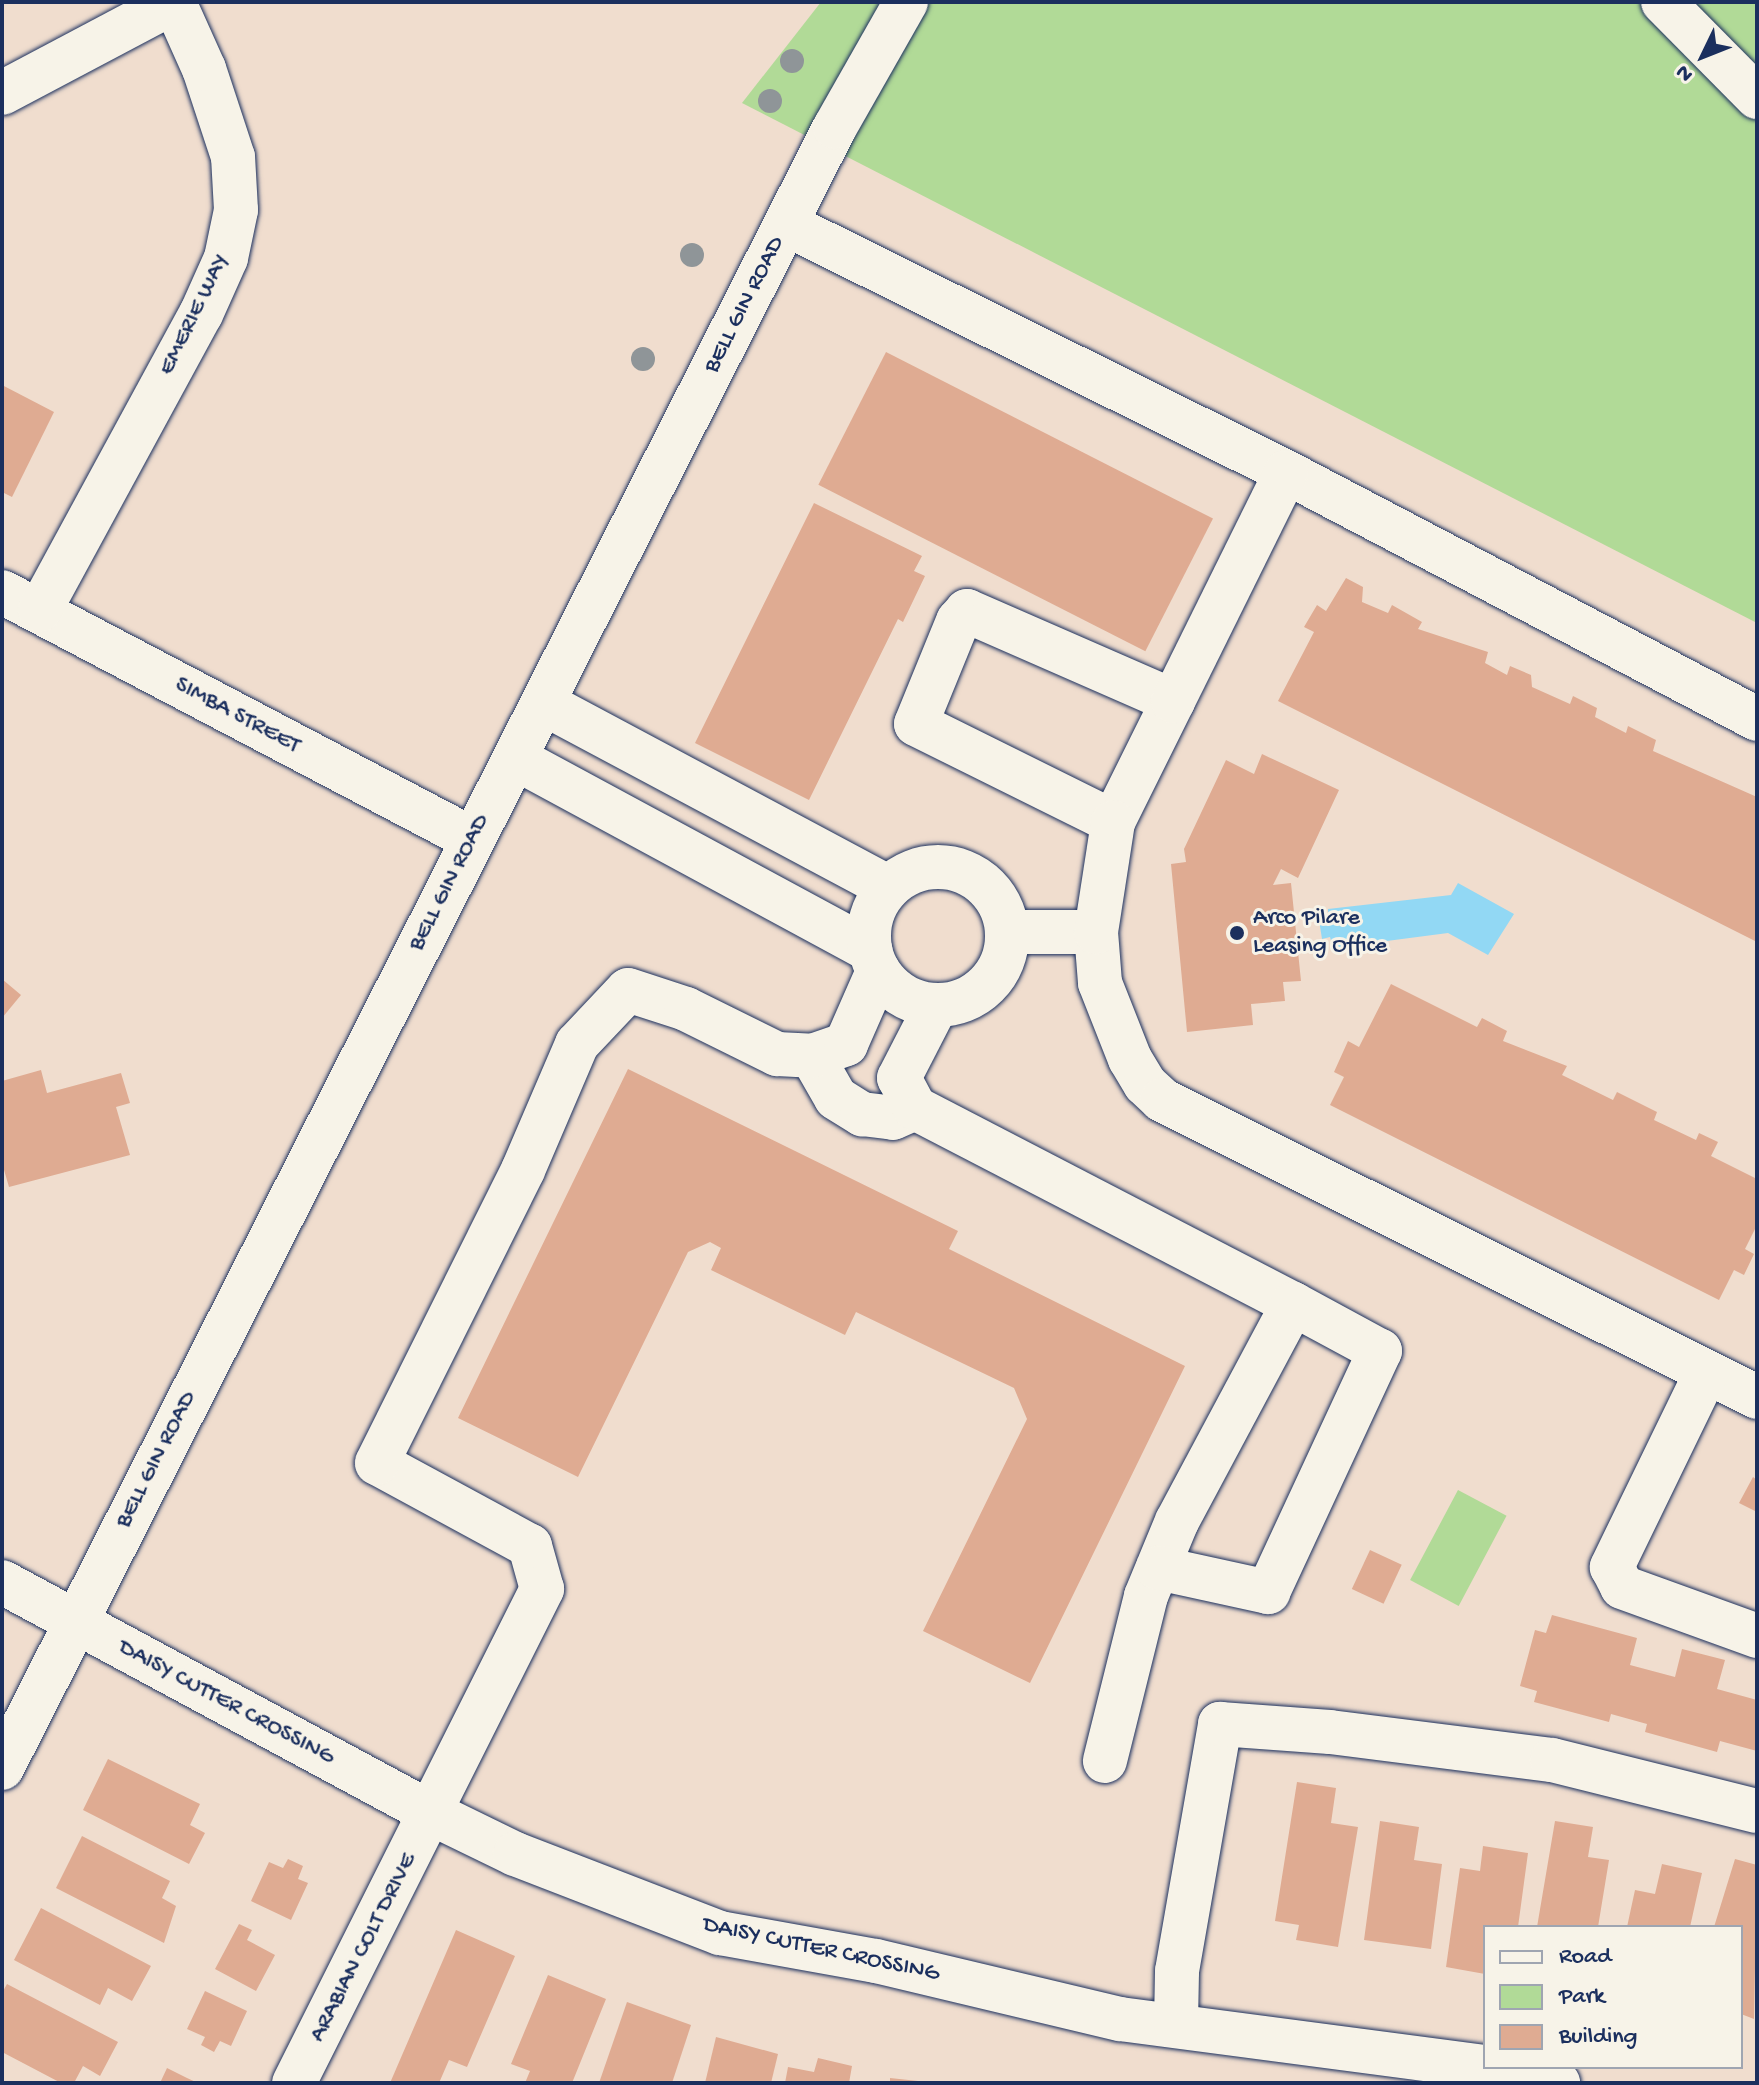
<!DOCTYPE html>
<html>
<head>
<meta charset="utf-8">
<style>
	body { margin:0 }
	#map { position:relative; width:1759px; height:2085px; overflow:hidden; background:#f0ddce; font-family:"Gochi Hand",sans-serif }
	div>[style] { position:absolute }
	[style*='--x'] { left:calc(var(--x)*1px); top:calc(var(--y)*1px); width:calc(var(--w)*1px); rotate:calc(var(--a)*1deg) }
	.green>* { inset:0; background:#b1da97; transform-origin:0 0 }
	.water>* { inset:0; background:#92d8f4 }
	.building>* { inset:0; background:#dfab92; transform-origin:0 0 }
	.roads { filter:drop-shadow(0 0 2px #1b2f5e) drop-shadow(0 0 2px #1b2f5e) }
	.minor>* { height:44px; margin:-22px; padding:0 22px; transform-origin:22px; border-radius:22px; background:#f7f3e8 }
	.minor>.ring { margin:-22px; padding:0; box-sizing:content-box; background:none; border:44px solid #f7f3e8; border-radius:50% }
	.trees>* { width:24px; height:24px; margin:-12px; border-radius:50%; background:#8f9598 }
	.dots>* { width:22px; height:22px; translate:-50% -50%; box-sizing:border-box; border:4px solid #f7f3e8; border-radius:50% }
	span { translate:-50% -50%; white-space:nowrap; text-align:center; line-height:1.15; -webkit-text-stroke:6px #f7f3e8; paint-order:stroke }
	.street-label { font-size:24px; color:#1b2f5e }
	.poi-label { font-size:24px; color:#1b2f5e }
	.left { translate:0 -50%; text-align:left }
	.frame { position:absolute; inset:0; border:4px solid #1b2f5e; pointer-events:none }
	.legend { position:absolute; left:1483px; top:1925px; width:260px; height:144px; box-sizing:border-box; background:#f7f3e8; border:2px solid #9fa5b1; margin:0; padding:10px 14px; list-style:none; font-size:24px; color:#1b2f5e }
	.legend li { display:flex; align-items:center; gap:16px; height:40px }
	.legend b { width:40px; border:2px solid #9fa5b1 }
	.north { position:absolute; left:1663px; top:16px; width:80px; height:80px; -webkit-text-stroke:6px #f7f3e8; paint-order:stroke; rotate:227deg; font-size:22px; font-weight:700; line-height:32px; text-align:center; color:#1b2f5e }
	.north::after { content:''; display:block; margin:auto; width:28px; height:36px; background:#1b2f5e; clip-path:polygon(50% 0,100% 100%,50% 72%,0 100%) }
</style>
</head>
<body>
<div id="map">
	<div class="green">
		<i style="clip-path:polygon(821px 2px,1757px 2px,1757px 623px,742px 103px)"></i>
		<i style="left:1458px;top:1490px;width:55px;height:102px;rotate:28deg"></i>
	</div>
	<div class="water">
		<i style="clip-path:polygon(1458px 883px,1514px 914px,1488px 955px,1448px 933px,1333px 948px,1330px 937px,1322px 939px,1319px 920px,1328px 918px,1328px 909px,1451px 895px)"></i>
	</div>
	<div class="building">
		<i style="left:886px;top:352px;width:367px;height:149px;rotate:27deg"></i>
		<i style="clip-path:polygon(2px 385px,54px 412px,12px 497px,2px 492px)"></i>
		<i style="clip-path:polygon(814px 503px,922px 556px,914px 571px,925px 576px,903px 622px,898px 619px,809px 800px,695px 743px)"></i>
		<i style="clip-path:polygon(1346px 578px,1363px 587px,1362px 602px,1388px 613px,1392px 605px,1422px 622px,1418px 629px,1488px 652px,1485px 663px,1507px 675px,1510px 666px,1531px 675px,1532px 687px,1570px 704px,1573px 696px,1597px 708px,1595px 717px,1626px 733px,1628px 726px,1656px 740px,1653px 751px,1757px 797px,1757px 942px,1278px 701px,1314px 632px,1304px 627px,1317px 605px,1326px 611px)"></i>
		<i style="clip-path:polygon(1262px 754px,1339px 790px,1298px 878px,1281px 869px,1273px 885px,1291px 883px,1301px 981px,1283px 982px,1285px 1001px,1251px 1004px,1253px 1025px,1187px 1032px,1171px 864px,1186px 862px,1184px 849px,1226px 760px,1254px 774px)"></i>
		<i style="clip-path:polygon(2px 979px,21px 995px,2px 1018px)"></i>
		<i style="clip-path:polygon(1391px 984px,1477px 1027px,1482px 1018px,1507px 1031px,1503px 1041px,1567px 1066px,1562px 1075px,1613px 1100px,1617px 1092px,1657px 1112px,1654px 1120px,1696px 1140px,1699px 1133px,1718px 1142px,1711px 1156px,1757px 1179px,1757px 1225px,1745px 1249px,1754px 1254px,1744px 1275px,1734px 1270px,1719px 1300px,1330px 1105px,1344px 1077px,1334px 1072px,1348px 1041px,1359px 1047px)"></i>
		<i style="clip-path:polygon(628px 1069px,958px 1231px,949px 1249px,1185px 1366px,1030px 1683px,923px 1631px,1027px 1419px,1014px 1388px,856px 1312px,845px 1335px,711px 1270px,721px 1248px,710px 1242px,688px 1252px,578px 1477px,458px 1418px)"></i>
		<i style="clip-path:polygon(41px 1070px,47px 1093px,121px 1073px,130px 1103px,116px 1107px,130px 1155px,9px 1187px,2px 1163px,2px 1081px)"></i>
		<i style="clip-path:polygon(1753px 1477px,1757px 1480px,1757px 1512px,1739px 1503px)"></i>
		<i style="left:1370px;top:1550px;width:35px;height:43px;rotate:25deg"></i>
		<i style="clip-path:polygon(1552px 1615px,1637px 1638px,1630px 1665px,1675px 1677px,1682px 1649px,1725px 1660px,1717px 1689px,1757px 1700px,1757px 1751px,1720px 1741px,1717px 1752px,1645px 1732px,1647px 1724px,1611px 1714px,1609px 1722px,1534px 1702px,1537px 1691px,1520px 1686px,1535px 1630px,1546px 1633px)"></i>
		<i style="clip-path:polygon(108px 1759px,200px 1804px,190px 1825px,205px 1833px,189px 1864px,83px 1810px)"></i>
		<i style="clip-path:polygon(1297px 1782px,1336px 1788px,1331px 1823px,1358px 1827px,1338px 1947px,1296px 1940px,1299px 1925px,1275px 1921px)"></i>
		<i style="clip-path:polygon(1380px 1821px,1419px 1827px,1414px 1860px,1442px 1864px,1431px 1949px,1364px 1940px)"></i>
		<i style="clip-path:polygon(1555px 1821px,1593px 1827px,1588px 1857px,1609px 1860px,1598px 1927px,1537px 1927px)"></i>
		<i style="clip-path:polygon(82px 1836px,170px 1881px,162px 1898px,176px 1906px,164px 1943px,56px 1888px)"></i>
		<i style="clip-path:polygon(1483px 1846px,1528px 1853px,1518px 1927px,1485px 1927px,1485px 1974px,1446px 1967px,1460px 1868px,1480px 1871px)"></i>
		<i style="clip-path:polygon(288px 1859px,303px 1866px,298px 1879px,308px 1883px,291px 1920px,251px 1901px,269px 1862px,283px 1868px)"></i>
		<i style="clip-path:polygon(1735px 1859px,1757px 1865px,1754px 2019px,1741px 2014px,1741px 1927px,1714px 1927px)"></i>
		<i style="clip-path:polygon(1662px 1864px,1702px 1873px,1690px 1927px,1627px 1927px,1635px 1890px,1655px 1894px)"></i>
		<i style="clip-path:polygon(41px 1908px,151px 1966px,132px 2001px,108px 1988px,100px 2005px,14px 1960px)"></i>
		<i style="clip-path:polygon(239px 1924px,252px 1930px,247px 1940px,275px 1955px,256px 1991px,215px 1969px)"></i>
		<i style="clip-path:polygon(456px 1930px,515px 1956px,467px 2067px,449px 2060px,439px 2083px,390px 2083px)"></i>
		<i style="clip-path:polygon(548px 1975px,606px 1999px,572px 2083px,525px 2083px,530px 2071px,511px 2064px)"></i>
		<i style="clip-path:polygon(7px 1984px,118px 2042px,100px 2076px,83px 2066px,74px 2083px,61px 2083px,2px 2052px,2px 1993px)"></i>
		<i style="clip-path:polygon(205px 1991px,247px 2011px,231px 2046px,220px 2041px,214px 2052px,201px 2045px,205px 2037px,187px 2029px)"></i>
		<i style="clip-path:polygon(627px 2002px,691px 2025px,672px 2083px,599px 2083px)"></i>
		<i style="clip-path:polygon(716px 2037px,778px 2054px,771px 2083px,705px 2083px)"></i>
		<i style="clip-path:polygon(818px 2058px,852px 2066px,849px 2083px,785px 2083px,788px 2067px,814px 2072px)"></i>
		<i style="clip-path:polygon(167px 2068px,187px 2078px,198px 2083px,160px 2083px)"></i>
		<i style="clip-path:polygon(890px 2078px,918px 2081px,918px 2083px,890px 2083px)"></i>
	</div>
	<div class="roads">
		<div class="minor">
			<i style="--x:1663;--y:2;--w:134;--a:45.3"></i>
			<i style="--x:2;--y:93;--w:195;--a:-27.9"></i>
			<i style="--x:786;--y:224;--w:558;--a:26.38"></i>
			<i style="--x:1286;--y:472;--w:532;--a:27.67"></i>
			<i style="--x:2;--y:592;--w:531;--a:27.72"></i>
			<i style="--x:40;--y:610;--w:337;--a:-61.5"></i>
			<i style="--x:201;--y:314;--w:61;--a:-65.9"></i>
			<i style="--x:226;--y:258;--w:49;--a:-78.2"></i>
			<i style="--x:236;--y:210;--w:53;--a:-93.2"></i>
			<i style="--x:233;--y:157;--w:93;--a:-108.2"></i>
			<i style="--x:204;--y:69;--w:73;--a:-114.1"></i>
			<i style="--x:1173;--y:701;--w:225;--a:-156.4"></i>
			<i style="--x:967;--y:611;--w:13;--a:132"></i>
			<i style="--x:958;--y:621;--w:111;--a:112.2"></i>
			<i style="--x:916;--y:724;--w:220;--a:26.4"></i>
			<i style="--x:1113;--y:822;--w:135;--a:-63.6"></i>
			<i style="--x:1173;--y:701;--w:255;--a:-63.7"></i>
			<i style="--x:543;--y:703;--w:391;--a:28.1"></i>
			<i style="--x:515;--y:758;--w:404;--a:28.4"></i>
			<i class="ring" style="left:869px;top:867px;width:94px;height:94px"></i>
			<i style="--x:1008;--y:932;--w:88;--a:0"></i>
			<i style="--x:1096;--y:932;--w:51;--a:85.5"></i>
			<i style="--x:1100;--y:983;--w:82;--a:68.5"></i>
			<i style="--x:1130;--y:1059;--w:29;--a:59"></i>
			<i style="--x:1145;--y:1084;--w:23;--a:43"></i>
			<i style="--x:1162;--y:1100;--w:665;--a:26.53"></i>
			<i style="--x:1096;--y:932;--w:111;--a:-81.2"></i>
			<i style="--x:812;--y:1056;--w:48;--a:60.3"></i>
			<i style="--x:836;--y:1098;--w:31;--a:32"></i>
			<i style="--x:862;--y:1114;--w:31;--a:7"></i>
			<i style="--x:893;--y:1118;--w:24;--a:-24"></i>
			<i style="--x:915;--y:1108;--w:426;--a:27.4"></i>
			<i style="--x:1293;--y:1304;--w:246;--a:118.1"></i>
			<i style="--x:1177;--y:1521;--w:81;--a:112.5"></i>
			<i style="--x:1146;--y:1596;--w:170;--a:104"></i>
			<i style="--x:915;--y:1108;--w:34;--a:-118"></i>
			<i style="--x:899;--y:1078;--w:81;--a:-62.8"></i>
			<i style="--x:1706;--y:1373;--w:216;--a:115.9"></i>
			<i style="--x:1612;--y:1567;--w:22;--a:63"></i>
			<i style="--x:1622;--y:1587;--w:144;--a:19.9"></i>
			<i style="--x:1158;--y:1568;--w:113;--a:12.3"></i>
			<i style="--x:1268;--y:1592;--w:266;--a:-65.1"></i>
			<i style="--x:1380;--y:1351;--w:99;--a:-151.6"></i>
			<i style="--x:2;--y:1582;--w:489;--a:28.3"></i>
			<i style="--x:433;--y:1814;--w:91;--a:26"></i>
			<i style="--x:515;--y:1854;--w:220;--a:21.1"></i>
			<i style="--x:720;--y:1933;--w:158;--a:10.2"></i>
			<i style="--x:876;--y:1961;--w:251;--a:13.4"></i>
			<i style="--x:1120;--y:2019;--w:368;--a:7.5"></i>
			<i style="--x:2;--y:1768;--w:1840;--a:-63.09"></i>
			<i style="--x:835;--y:127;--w:144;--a:-60.4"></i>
			<i style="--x:1176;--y:2024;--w:53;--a:-88.9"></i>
			<i style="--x:1177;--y:1971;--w:251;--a:-80.1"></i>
			<i style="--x:1220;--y:1724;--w:110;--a:4.2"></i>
			<i style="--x:1330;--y:1732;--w:224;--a:7.2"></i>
			<i style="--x:1552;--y:1760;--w:211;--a:14"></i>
			<i style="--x:1485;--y:2067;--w:75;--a:12.4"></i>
			<i style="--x:294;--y:2083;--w:553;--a:-63.34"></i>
			<i style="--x:542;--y:1589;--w:45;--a:-105.6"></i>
			<i style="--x:530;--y:1546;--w:174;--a:-151.5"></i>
			<i style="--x:377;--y:1463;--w:327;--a:-63.5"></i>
			<i style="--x:523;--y:1170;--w:137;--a:-66.8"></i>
			<i style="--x:577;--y:1044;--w:74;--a:-46.6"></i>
			<i style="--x:628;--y:990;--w:61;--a:18.1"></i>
			<i style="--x:686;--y:1009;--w:102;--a:26.3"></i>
			<i style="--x:777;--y:1054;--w:35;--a:3"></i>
			<i style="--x:812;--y:1056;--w:36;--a:-19"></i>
			<i style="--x:846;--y:1044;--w:80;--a:-66.3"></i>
		</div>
	</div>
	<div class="trees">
		<i style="left:792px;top:61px"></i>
		<i style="left:770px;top:101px"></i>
		<i style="left:692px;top:255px"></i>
		<i style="left:643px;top:359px"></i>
	</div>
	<div class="dots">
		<i style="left:1237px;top:933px;background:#1b2f5e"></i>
	</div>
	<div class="street-label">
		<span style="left:745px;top:305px;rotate:-63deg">BELL GIN ROAD</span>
		<span style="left:195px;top:315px;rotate:-64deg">EMERIE WAY</span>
		<span style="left:237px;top:716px;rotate:28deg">SIMBA STREET</span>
		<span style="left:450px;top:883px;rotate:-63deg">BELL GIN ROAD</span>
		<span style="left:157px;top:1460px;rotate:-63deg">BELL GIN ROAD</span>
		<span style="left:226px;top:1703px;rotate:28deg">DAISY CUTTER CROSSING</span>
		<span style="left:364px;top:1948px;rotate:-63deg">ARABIAN COLT DRIVE</span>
		<span style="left:821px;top:1950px;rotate:12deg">DAISY CUTTER CROSSING</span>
	</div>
	<div class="poi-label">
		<span class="left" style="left:1253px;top:933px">Arco Pilare<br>Leasing Office</span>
	</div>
	<div class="frame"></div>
	<ul class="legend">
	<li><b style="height:10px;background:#f7f3e8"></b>Road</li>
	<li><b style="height:22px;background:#b1da97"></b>Park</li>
	<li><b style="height:22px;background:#dfab92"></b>Building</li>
	</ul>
	<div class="north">N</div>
</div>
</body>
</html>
